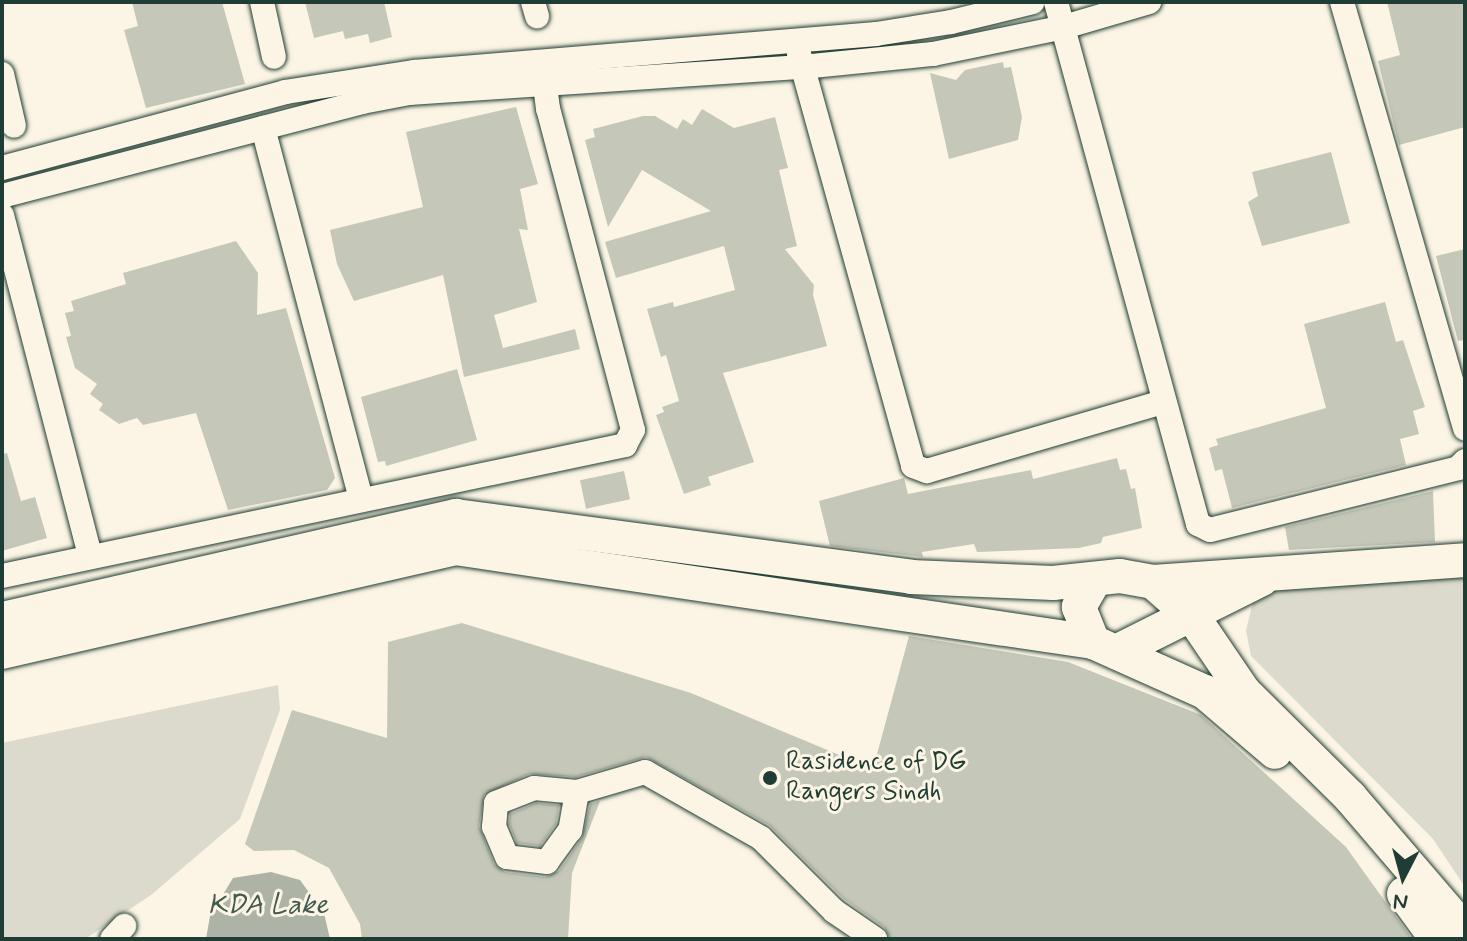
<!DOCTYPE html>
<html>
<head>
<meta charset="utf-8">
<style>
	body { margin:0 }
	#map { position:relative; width:1467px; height:941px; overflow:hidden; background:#fcf5e5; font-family:Mynerve,sans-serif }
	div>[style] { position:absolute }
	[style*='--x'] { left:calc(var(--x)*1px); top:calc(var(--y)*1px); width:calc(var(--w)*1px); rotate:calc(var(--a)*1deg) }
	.green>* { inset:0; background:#dcdacc }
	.water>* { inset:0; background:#aeb3a7 }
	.building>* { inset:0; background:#c5c7b9; transform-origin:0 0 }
	.roads { filter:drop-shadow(0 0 2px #1f3d34) drop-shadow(0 0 2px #1f3d34) }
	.street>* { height:24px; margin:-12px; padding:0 12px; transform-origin:12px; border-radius:12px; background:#fcf5e5 }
	.secondary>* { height:34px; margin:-17px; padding:0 17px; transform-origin:17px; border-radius:17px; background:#fcf5e5 }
	.dots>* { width:22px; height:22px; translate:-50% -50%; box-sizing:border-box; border:4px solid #fcf5e5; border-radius:50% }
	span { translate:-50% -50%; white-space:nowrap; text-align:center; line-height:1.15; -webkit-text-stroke:6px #fcf5e5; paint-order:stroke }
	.poi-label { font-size:26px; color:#1f3d34 }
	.left { translate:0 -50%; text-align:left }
	.water-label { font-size:28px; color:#435a51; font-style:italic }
	.frame { position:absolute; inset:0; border:4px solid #1f3d34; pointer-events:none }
	.north { position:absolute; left:1363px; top:837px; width:80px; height:80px; -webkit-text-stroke:6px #fcf5e5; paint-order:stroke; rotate:186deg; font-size:22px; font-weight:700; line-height:32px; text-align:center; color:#1f3d34 }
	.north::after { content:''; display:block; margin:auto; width:28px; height:36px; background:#1f3d34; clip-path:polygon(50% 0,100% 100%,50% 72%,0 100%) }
</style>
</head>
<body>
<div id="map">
	<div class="green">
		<i style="clip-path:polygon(1465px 575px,1465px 887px,1433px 839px,1251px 656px,1246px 631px,1253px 601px,1273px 585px)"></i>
		<i style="clip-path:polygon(278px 685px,280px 710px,240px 819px,151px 895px,85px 939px,2px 939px,2px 743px)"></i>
	</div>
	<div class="water">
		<i style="clip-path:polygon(271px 872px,300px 880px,324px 913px,330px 939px,206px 939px,210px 916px,233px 878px)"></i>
	</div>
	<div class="building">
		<i style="clip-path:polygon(132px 2px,222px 2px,245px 84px,146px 108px,124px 30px,138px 26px)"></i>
		<i style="clip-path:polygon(305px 2px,384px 2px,392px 37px,370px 43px,368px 34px,345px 39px,343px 31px,314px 38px)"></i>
		<i style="clip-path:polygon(1387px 2px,1465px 2px,1465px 127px,1399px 145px,1378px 61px,1400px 55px)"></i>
		<i style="clip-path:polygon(1003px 62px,1004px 68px,1011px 67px,1022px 117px,1018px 140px,949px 159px,930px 73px,956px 80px,965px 70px)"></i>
		<i style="clip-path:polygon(516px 107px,538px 184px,520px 189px,528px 230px,519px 229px,537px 302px,494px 315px,503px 348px,575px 329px,580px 349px,464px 377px,443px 275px,354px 301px,337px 264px,330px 230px,423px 207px,406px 132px)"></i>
		<i style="clip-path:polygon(702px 109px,734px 128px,775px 117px,788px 168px,779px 170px,797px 246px,785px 249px,814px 285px,813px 295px,827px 346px,723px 373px,754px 462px,708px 477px,711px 485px,684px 494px,656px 415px,664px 412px,662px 407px,679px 401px,666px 355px,661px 357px,647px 309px,673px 302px,674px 307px,735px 290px,724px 246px,616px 278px,605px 242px,711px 211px,642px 170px,608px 227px,585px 140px,595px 137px,593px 129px,643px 116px,655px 116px,677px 129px,683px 119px,692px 125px)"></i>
		<i style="clip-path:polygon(1331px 152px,1350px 223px,1262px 246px,1248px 202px,1258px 196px,1252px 172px)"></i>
		<i style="clip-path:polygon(236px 241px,258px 273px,257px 315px,286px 308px,335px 478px,327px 490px,228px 510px,196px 413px,143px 425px,137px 418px,119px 424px,99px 410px,103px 404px,90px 394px,97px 384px,75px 368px,66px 337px,71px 336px,65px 313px,74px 311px,71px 301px,126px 284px,123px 273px)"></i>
		<i style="clip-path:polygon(1465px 249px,1465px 340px,1458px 341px,1436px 256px)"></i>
		<i style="clip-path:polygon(1385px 302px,1396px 342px,1403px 340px,1425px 407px,1413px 411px,1419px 434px,1400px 439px,1406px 465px,1232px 508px,1222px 469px,1215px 471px,1209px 448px,1218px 445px,1216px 439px,1326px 408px,1304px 324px)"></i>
		<i style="clip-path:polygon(457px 369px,477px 440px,386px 466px,385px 461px,378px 462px,361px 397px)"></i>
		<i style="clip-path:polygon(7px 453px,21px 501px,35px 497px,47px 538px,2px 551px,2px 454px)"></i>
		<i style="clip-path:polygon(1117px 458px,1120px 470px,1126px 469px,1131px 489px,1135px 488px,1142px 528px,1103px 537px,1101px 543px,1079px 548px,977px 552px,974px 544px,922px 552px,923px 557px,830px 546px,819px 501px,904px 478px,908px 494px,1031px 470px,1033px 479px)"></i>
		<i style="left:624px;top:471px;width:29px;height:45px;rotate:78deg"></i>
		<i style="clip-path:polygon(1433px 491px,1435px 542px,1289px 550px,1285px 527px)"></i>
		<i style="clip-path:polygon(462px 623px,691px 693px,873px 769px,909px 636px,1068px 662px,1201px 715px,1346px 847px,1412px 939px,890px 939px,884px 927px,844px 899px,769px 825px,646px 757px,576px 777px,529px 774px,484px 795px,479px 826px,494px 864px,505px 872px,545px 877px,559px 871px,582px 838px,590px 804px,600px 801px,572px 873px,568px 939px,362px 939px,360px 924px,329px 868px,294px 850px,254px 851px,245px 844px,292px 710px,387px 738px,388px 642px)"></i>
		<i style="clip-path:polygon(536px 803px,559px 805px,556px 824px,540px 846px,517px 843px,509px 824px,510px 814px)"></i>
	</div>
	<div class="roads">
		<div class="street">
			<i style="--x:262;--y:2;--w:56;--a:77.7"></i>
			<i style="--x:533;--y:2;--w:15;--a:74"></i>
			<i style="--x:1056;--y:2;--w:541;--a:74.78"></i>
			<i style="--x:1198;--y:524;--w:13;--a:27"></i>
			<i style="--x:1210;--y:530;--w:256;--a:-14"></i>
			<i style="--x:1458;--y:468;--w:10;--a:-45"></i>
			<i style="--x:1342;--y:2;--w:444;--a:73.9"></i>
			<i style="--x:799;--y:54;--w:427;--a:74.5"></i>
			<i style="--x:913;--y:466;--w:15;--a:20"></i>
			<i style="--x:927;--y:471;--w:246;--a:-16.3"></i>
			<i style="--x:2;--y:74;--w:53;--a:77"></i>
			<i style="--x:263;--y:128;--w:384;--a:75.2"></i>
			<i style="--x:2;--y:168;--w:293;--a:-15"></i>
			<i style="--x:285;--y:92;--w:131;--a:-8.8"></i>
			<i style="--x:414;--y:72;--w:464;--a:-4.7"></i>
			<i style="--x:876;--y:34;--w:76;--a:-9.1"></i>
			<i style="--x:951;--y:22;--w:84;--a:-13.7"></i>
			<i style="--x:2;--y:196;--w:372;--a:-14.6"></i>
			<i style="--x:362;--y:102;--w:48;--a:-10.8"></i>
			<i style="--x:409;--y:93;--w:394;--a:-3.8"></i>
			<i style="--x:802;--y:67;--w:132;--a:-5.7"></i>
			<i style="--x:933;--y:54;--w:134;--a:-11.6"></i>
			<i style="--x:1064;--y:27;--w:89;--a:-16.4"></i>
			<i style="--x:2;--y:215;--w:351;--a:75.5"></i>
			<i style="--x:2;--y:576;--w:637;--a:-11.87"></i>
			<i style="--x:625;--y:445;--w:17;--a:-62"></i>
			<i style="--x:633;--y:430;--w:332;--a:-104.8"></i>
			<i style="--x:548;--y:109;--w:40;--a:-97.1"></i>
			<i style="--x:577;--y:792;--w:39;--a:100"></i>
			<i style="--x:570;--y:830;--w:39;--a:126"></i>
			<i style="--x:547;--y:862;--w:40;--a:-172.9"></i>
			<i style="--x:507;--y:857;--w:33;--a:-113"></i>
			<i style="--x:494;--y:827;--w:24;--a:-85"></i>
			<i style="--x:496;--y:803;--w:41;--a:-21.5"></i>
			<i style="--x:534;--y:788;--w:43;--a:5.3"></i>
			<i style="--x:577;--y:792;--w:71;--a:-16.4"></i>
			<i style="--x:645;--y:772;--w:133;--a:29.6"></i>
			<i style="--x:761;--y:838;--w:103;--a:45"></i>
			<i style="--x:834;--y:911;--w:50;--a:34.3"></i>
			<i style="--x:112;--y:939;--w:18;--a:-47"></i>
		</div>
		<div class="secondary">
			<i style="--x:1153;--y:582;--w:313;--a:-4"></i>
			<i style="--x:2;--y:619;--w:466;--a:-12.8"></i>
			<i style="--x:456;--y:516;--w:459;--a:7.6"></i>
			<i style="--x:911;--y:577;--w:142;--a:2.4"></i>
			<i style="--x:1053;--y:583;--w:67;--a:-6"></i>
			<i style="--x:1120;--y:576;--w:34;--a:10"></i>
			<i style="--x:1153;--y:582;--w:53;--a:41.2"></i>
			<i style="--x:1193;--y:617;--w:91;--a:55.8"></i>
			<i style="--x:1244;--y:692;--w:149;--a:44.7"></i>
			<i style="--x:1350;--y:797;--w:177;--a:49.4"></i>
			<i style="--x:1093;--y:642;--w:38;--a:-112"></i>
			<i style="--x:1079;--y:607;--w:32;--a:-60"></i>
			<i style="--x:2;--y:652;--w:465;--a:-12.9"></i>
			<i style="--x:455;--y:548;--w:645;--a:8.38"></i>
			<i style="--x:1093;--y:642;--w:123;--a:24.1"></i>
			<i style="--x:1205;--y:692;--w:92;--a:40.6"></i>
			<i style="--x:1116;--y:652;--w:163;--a:-26.6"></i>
			<i style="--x:1404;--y:894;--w:56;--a:53.7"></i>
		</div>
	</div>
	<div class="dots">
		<i style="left:770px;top:778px;background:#1f3d34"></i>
	</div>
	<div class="poi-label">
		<span class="left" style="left:786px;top:778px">Rasidence of DG<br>Rangers Sindh</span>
	</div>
	<div class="water-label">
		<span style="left:268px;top:906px">KDA Lake</span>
	</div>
	<div class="frame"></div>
	<div class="north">N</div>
</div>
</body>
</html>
